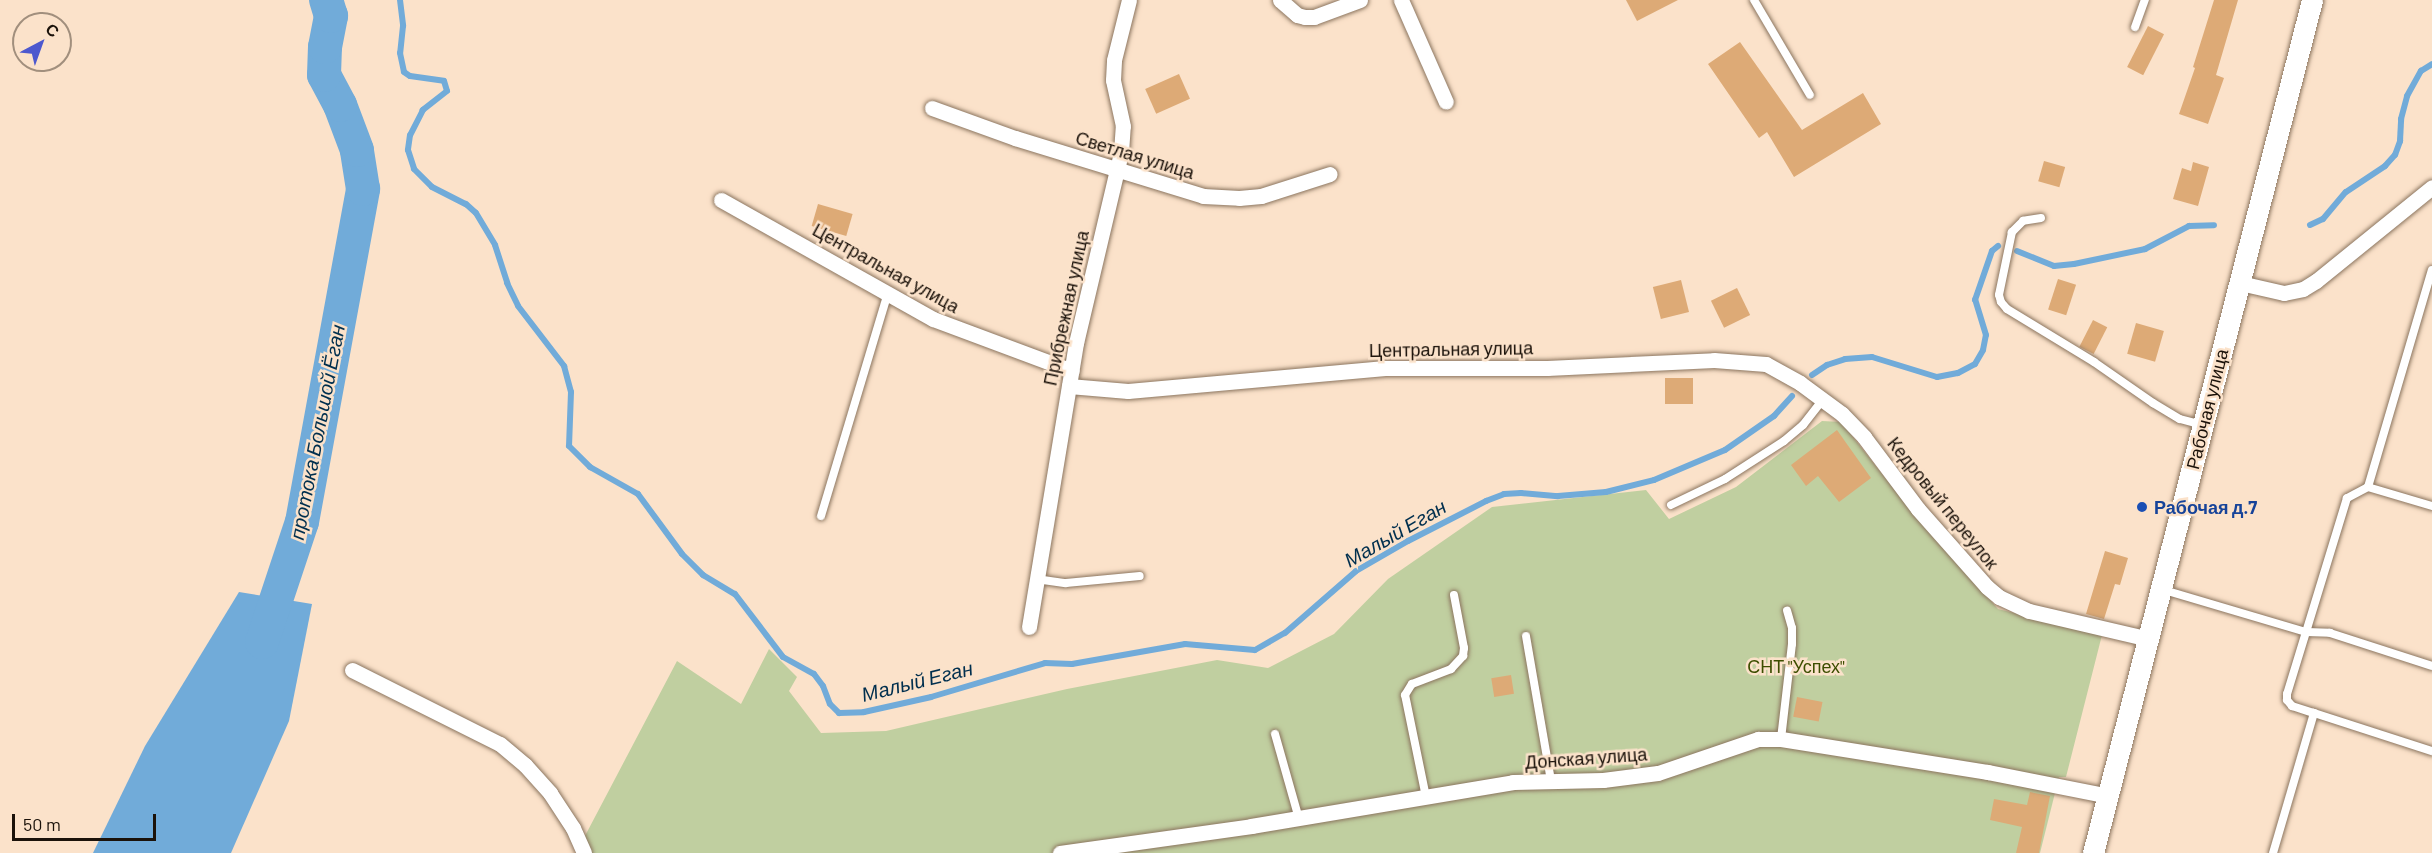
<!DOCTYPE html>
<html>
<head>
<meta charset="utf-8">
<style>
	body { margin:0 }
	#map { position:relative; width:2432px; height:853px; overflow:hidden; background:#fbe2ca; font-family:Barlow,sans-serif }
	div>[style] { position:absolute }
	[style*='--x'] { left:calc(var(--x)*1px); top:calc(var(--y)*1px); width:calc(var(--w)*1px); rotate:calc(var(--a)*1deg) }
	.green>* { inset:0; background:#c0cfa0 }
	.water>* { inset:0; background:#71abd9 }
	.stream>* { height:6px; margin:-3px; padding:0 3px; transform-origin:3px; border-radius:3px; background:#71abd9 }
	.river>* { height:34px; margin:-17px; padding:0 17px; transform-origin:17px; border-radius:17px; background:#71abd9 }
	.building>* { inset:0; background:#ddaa76; transform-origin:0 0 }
	.roads { filter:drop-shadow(0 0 2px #8b755f) drop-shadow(0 0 2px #8b755f) }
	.lane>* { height:8px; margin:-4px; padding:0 4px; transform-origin:4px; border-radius:4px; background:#fff }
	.street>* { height:15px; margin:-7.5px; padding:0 7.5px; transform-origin:7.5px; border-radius:7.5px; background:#fff }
	.secondary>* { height:21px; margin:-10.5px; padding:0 10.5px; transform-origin:10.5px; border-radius:10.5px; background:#fff }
	.dots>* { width:16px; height:16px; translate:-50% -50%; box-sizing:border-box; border:3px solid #fbe2ca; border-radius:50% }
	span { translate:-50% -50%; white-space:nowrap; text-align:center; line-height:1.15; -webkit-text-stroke:5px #fbe2ca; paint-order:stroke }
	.street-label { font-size:18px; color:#1b120a }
	.transit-label { font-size:18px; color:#164399; font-weight:700 }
	.left { translate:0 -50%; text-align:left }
	.park-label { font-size:18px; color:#3d4e00 }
	.water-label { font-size:20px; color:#002f4e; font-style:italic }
	.north { position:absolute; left:12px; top:12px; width:60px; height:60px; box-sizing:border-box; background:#fbe2ca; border:2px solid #a18f7d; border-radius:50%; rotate:41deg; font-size:16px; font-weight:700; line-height:24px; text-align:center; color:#1b120a }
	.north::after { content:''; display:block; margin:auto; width:21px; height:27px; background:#4d58ce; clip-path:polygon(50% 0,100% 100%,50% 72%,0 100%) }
	.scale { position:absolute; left:12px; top:814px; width:144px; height:27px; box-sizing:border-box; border:3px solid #1b120a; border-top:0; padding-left:8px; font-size:18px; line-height:21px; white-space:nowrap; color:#1b120a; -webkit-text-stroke:4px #fbe2ca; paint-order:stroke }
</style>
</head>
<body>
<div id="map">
	<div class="green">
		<i style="clip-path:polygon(1822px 421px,1841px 422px,1912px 512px,1998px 609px,2102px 635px,2066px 777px,2059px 777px,2040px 853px,576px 853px,677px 661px,741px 704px,769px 649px,797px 677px,789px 691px,821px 733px,886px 731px,1067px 689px,1217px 660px,1268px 668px,1334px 634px,1388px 579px,1492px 507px,1646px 490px,1669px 519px,1736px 487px)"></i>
	</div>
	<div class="water">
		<i style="clip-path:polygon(239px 592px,312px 604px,289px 721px,231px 853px,93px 853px,145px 746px)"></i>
	</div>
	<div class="stream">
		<i style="--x:400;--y:0;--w:26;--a:83"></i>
		<i style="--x:403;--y:26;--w:27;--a:96"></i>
		<i style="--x:400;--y:53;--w:19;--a:78"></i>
		<i style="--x:404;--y:72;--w:7;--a:34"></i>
		<i style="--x:410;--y:76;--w:34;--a:8"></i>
		<i style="--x:444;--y:81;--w:10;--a:73"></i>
		<i style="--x:447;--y:91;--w:31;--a:142"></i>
		<i style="--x:423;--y:110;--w:28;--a:117"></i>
		<i style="--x:410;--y:135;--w:15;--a:98"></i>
		<i style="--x:408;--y:150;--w:20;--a:72"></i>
		<i style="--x:414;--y:169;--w:25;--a:45"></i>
		<i style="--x:432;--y:187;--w:38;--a:27"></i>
		<i style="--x:466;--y:204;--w:13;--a:42"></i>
		<i style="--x:476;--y:213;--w:37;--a:59"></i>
		<i style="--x:495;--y:245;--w:40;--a:72"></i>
		<i style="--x:507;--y:283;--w:25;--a:64"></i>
		<i style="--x:518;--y:306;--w:76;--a:52.5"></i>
		<i style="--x:564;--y:366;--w:27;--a:75"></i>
		<i style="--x:571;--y:392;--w:54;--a:92.1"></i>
		<i style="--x:569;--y:446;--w:30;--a:45"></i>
		<i style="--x:590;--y:467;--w:55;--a:29.4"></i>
		<i style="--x:638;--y:494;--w:74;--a:53.7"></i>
		<i style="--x:682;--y:554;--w:30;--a:45"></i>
		<i style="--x:703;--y:575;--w:37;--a:31"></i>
		<i style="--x:735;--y:594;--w:79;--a:52.7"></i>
		<i style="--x:783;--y:657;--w:35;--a:29"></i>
		<i style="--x:814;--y:674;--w:15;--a:53"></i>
		<i style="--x:823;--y:686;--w:19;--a:69"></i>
		<i style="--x:830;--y:704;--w:13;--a:45"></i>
		<i style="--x:839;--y:713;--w:25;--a:-2"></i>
		<i style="--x:864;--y:712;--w:69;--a:-12.6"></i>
		<i style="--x:931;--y:697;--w:119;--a:-16.6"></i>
		<i style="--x:1045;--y:663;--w:27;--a:2"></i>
		<i style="--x:1072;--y:664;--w:115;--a:-10"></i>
		<i style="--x:1185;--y:644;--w:70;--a:4.9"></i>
		<i style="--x:1255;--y:650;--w:34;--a:-30"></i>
		<i style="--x:1285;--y:633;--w:94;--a:-41.1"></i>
		<i style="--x:1356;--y:571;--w:60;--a:-30"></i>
		<i style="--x:1408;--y:541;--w:88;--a:-27.1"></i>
		<i style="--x:1486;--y:501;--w:19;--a:-21"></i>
		<i style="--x:1504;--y:494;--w:17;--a:-3"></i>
		<i style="--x:1521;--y:493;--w:37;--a:5"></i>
		<i style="--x:1558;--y:496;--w:48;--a:-4.8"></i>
		<i style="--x:1606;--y:492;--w:49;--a:-14"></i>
		<i style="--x:1654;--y:480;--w:77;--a:-22.9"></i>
		<i style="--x:1725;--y:450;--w:60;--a:-34.8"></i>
		<i style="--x:1774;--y:416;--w:27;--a:-48"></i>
		<i style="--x:2310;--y:225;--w:14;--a:-25"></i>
		<i style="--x:2323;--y:219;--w:35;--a:-50"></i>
		<i style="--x:2346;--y:192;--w:47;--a:-33.7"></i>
		<i style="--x:2385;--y:166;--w:15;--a:-48"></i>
		<i style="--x:2395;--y:155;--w:15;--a:-70"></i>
		<i style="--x:2400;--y:141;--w:22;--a:-87"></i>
		<i style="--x:2401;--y:119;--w:24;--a:-75"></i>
		<i style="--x:2407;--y:96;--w:29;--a:-61"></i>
		<i style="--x:2421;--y:71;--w:13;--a:-32"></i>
		<i style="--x:2017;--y:251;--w:40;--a:22"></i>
		<i style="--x:2054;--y:266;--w:20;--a:-6"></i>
		<i style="--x:2074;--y:264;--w:73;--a:-11.9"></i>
		<i style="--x:2145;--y:249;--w:50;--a:-27.6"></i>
		<i style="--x:2189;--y:226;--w:25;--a:-2"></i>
		<i style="--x:1812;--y:375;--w:18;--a:-34"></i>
		<i style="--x:1827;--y:365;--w:19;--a:-18"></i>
		<i style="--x:1845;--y:359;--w:27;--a:-4"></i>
		<i style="--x:1872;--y:357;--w:68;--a:17.1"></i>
		<i style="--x:1937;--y:377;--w:21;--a:-11"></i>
		<i style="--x:1958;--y:373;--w:19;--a:-28"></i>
		<i style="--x:1975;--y:364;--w:16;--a:-60"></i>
		<i style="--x:1983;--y:350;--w:15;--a:-79"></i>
		<i style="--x:1986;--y:335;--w:37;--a:-107"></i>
		<i style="--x:1975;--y:300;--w:52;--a:-70.9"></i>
		<i style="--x:1992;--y:251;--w:8;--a:-40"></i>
	</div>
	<div class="river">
		<i style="--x:262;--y:642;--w:126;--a:-71.6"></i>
		<i style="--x:302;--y:522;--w:339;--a:-79.6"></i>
		<i style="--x:363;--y:189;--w:39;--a:-99"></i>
		<i style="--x:357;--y:150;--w:48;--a:-110.7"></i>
		<i style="--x:340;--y:105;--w:34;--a:-118"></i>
		<i style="--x:324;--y:75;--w:28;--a:-88"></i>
		<i style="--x:325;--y:47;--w:32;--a:-79"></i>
		<i style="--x:331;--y:16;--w:17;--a:-107"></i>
	</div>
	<div class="building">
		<i style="clip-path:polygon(1626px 0,1678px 0,1637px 21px)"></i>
		<i style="clip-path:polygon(2214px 0,2238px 0,2216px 75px,2224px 78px,2208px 124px,2179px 114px,2195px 68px,2193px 67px)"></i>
		<i style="left:2148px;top:26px;width:18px;height:46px;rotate:27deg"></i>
		<i style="clip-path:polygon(1740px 42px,1802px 130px,1863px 93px,1881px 124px,1794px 177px,1767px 132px,1759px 138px,1708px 64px)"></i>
		<i style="left:1179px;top:74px;width:27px;height:37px;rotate:66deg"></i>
		<i style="left:2044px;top:161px;width:22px;height:21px;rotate:16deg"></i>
		<i style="clip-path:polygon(2193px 162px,2209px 167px,2198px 206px,2173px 199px,2182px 168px,2191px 171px)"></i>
		<i style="left:818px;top:204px;width:36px;height:23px;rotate:16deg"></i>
		<i style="left:2058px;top:279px;width:19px;height:32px;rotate:18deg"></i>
		<i style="left:1681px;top:280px;width:33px;height:29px;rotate:76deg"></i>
		<i style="left:1737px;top:288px;width:30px;height:29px;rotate:64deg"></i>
		<i style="left:2093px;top:320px;width:16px;height:30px;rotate:27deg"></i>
		<i style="left:2136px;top:323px;width:29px;height:32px;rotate:16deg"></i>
		<i style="left:1693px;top:378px;width:26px;height:28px;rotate:90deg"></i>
		<i style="clip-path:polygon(1837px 430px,1871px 478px,1839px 502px,1818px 476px,1806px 486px,1791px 465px)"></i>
		<i style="clip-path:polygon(2105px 551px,2128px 558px,2120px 585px,2115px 584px,2104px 619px,2086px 614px)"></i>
		<i style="left:1511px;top:675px;width:19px;height:20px;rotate:81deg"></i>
		<i style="left:1797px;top:697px;width:26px;height:20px;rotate:11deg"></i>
		<i style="clip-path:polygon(2030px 792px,2050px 796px,2039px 853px,2016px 853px,2022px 827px,1990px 820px,1994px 799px,2027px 805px)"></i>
	</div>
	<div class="roads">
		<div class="lane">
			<i style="--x:1754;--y:0;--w:110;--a:59.5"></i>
			<i style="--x:2135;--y:27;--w:29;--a:-70"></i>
			<i style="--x:2041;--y:218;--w:18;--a:171"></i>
			<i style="--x:2023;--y:221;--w:16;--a:135"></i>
			<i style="--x:2012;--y:232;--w:64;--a:101.7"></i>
			<i style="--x:1999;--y:295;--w:7;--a:74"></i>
			<i style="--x:2001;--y:302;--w:9;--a:49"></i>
			<i style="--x:2007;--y:309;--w:102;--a:31.3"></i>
			<i style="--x:2094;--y:362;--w:72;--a:34.8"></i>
			<i style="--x:2153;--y:403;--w:31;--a:31"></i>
			<i style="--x:2180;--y:419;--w:24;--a:15"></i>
			<i style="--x:2368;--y:487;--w:226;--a:-73.6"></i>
			<i style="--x:1671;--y:505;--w:60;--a:-25.7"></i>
			<i style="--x:1725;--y:479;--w:70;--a:-32.8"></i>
			<i style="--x:1784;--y:441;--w:25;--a:-40"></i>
			<i style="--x:1803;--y:425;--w:33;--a:-52"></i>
			<i style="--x:2432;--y:506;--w:67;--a:-163.5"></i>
			<i style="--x:2368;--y:487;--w:24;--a:152"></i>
			<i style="--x:2347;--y:498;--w:140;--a:107"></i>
			<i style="--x:2306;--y:632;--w:24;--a:2"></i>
			<i style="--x:2330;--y:633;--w:107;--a:17.9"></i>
			<i style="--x:821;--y:516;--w:233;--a:-73.3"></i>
			<i style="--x:1036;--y:579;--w:30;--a:8"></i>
			<i style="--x:1066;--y:583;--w:74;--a:-5.4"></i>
			<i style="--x:2164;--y:590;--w:148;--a:16.5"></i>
			<i style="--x:2306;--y:632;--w:65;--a:107"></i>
			<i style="--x:2287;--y:694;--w:6;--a:90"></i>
			<i style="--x:2287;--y:700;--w:8;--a:50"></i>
			<i style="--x:2292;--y:706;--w:23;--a:18"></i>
			<i style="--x:2314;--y:713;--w:146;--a:106.3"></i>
			<i style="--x:1526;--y:636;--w:147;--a:80.2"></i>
			<i style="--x:2314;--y:713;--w:124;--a:17.9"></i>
			<i style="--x:1275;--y:734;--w:88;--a:74.2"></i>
			<i style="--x:1781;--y:739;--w:96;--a:-83.4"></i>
			<i style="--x:1792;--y:644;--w:16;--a:-90"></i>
			<i style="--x:1792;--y:628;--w:18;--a:-106"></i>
			<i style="--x:1426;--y:797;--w:104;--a:-101.6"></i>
			<i style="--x:1405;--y:695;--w:13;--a:-58"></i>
			<i style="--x:1412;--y:684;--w:42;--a:-21"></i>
			<i style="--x:1451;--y:669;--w:18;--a:-47"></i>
			<i style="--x:1463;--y:656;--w:8;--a:-83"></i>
			<i style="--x:1464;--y:648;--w:54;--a:-100.7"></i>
		</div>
		<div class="street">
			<i style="--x:1280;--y:0;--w:23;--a:41"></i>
			<i style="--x:1297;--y:15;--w:8;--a:14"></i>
			<i style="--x:1305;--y:17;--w:9;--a:0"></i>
			<i style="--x:1314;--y:17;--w:49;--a:-20.3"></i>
			<i style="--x:1401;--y:0;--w:111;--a:66.2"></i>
			<i style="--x:932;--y:108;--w:88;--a:19.9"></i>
			<i style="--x:1015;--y:138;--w:197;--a:17.1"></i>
			<i style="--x:1203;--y:196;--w:36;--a:3"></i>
			<i style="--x:1239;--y:198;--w:22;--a:-5"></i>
			<i style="--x:1261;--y:196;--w:72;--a:-17.7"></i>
			<i style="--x:721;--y:200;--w:243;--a:29.3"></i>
			<i style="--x:933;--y:319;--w:148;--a:20.5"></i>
			<i style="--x:2240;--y:283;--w:45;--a:12.8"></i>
			<i style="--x:2284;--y:293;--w:19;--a:-12"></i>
			<i style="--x:2303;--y:289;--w:15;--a:-32"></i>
			<i style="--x:2316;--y:281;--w:149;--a:-39"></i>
			<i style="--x:1069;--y:386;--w:59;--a:4.8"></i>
			<i style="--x:1128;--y:391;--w:258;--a:-5.1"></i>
			<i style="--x:1385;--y:368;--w:162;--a:0"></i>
			<i style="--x:1547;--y:368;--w:167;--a:-2.7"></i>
			<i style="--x:1714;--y:360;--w:52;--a:4.4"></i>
			<i style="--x:1766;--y:364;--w:39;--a:29"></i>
			<i style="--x:1800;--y:383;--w:52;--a:36.4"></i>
			<i style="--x:1842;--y:414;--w:32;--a:46"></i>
			<i style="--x:1864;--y:437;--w:90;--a:53.1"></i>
			<i style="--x:1918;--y:509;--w:104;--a:48.5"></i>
			<i style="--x:1987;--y:587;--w:16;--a:40"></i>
			<i style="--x:1999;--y:597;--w:33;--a:25"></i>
			<i style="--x:2029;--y:611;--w:123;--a:13.1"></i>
			<i style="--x:1029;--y:627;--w:288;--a:-80.6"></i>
			<i style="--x:1076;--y:343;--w:196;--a:-76.7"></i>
			<i style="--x:1121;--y:152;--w:26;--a:-86"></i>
			<i style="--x:1123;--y:126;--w:47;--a:-102.3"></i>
			<i style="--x:1113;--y:80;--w:20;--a:-87"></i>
			<i style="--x:1114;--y:60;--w:62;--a:-76"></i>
			<i style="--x:352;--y:670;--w:165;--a:26.6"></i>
			<i style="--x:500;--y:744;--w:33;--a:40"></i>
			<i style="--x:525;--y:765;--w:38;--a:48"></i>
			<i style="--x:550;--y:793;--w:42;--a:56.7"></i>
			<i style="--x:573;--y:828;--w:27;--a:66"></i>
			<i style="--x:1060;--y:853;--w:193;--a:-8"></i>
			<i style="--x:1251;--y:826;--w:266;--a:-9.5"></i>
			<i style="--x:1513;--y:782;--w:90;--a:-1.3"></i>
			<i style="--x:1603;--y:780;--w:55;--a:-7.3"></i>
			<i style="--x:1658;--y:773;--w:106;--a:-18.8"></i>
			<i style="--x:1758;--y:739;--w:23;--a:0"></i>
			<i style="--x:1781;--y:739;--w:210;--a:9.1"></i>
			<i style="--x:1988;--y:772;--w:123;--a:11.2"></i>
		</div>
		<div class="secondary">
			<i style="--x:2093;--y:853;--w:881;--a:-75.6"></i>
		</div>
	</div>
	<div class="dots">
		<i style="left:2142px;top:507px;background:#1a4fb4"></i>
	</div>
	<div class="street-label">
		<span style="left:1135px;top:155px;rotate:17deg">Светлая улица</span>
		<span style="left:886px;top:268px;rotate:29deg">Центральная улица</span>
		<span style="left:1066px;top:308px;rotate:-78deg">Прибрежная улица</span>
		<span style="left:1451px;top:349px;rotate:-1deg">Центральная улица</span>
		<span style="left:2207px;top:409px;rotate:-76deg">Рабочая улица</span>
		<span style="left:1943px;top:503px;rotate:51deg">Кедровый переулок</span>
		<span style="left:1586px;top:758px;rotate:-4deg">Донская улица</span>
	</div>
	<div class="transit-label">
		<span class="left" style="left:2154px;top:507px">Рабочая д.7</span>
	</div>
	<div class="park-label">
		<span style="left:1796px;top:666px">СНТ "Успех"</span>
	</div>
	<div class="water-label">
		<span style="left:317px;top:432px;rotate:-79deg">протока Большой Ёган</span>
		<span style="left:1395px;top:533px;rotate:-30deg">Малый Еган</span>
		<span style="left:917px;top:681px;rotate:-14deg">Малый Еган</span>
	</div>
	<div class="north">С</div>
	<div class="scale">50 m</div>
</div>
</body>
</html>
